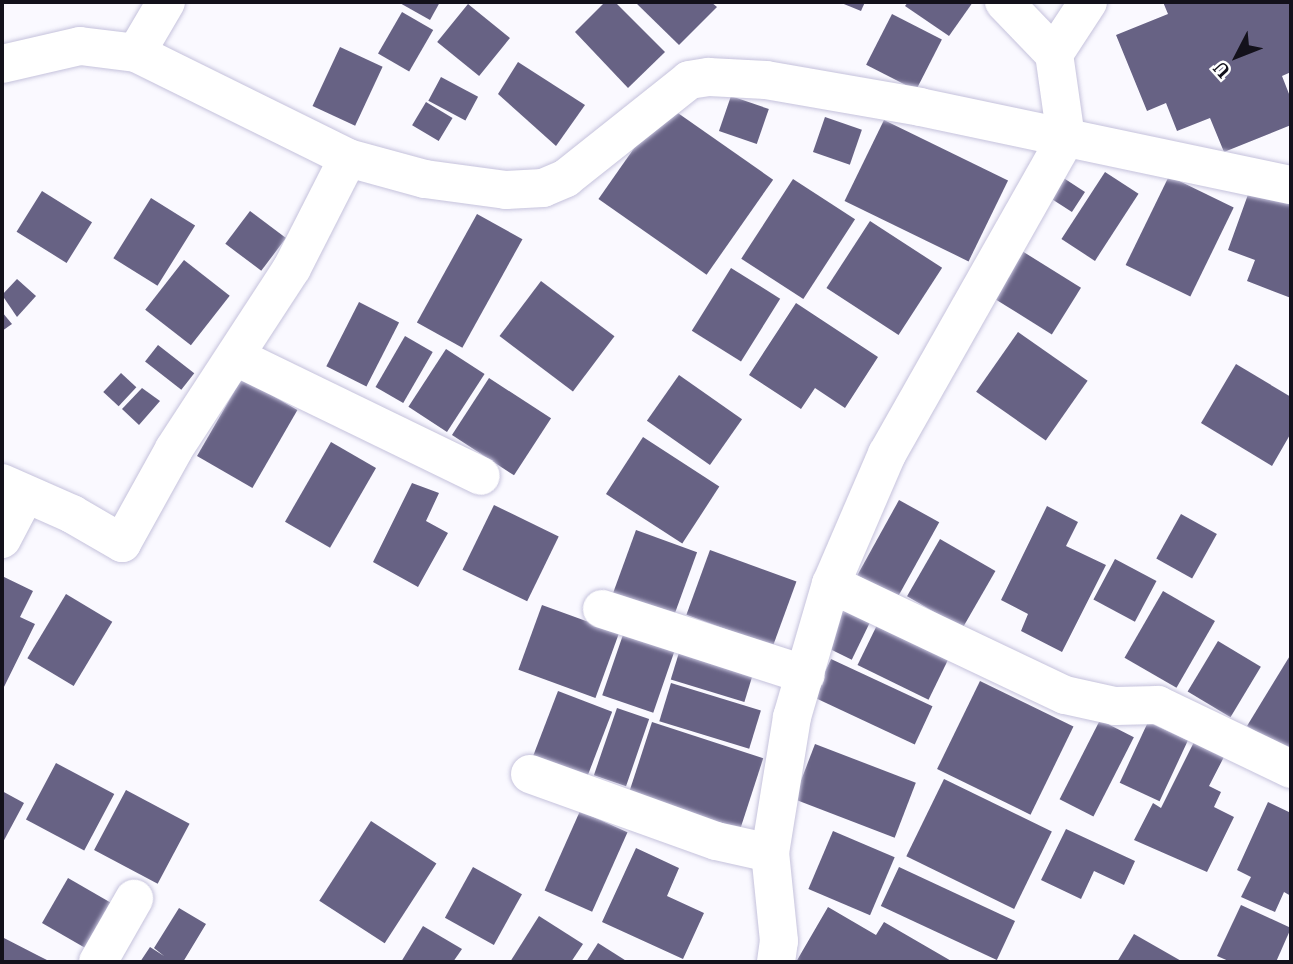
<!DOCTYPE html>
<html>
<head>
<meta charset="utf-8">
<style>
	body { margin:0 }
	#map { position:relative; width:1293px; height:964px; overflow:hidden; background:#faf9ff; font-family:"IBM Plex Serif",serif }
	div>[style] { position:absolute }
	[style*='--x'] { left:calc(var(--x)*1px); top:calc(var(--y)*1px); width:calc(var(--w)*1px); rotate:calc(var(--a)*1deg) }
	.building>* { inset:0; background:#676284; transform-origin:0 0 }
	.roads { filter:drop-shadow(0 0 2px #c5c2dc) drop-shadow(0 0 2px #c5c2dc) }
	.minor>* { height:38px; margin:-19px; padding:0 19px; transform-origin:19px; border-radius:19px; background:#fff }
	span { translate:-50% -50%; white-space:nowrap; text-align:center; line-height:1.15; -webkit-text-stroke:5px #fff; paint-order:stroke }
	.frame { position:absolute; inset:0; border:4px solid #13111b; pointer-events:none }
	.north { position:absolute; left:1202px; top:21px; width:70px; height:70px; -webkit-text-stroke:5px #fff; paint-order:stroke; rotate:228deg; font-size:19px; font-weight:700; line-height:28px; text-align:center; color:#13111b }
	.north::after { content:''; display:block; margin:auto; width:24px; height:32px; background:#13111b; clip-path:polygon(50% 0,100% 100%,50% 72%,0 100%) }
</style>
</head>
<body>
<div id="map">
	<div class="building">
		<i style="clip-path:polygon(398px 2px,440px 2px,430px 20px)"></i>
		<i style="clip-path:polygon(605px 2px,615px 2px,665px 52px,628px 88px,575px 32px)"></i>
		<i style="clip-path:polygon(635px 2px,711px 2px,717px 7px,679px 45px)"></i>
		<i style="clip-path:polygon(839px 2px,865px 2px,861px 11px)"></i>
		<i style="clip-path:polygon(908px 2px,973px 2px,949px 36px,905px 6px)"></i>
		<i style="clip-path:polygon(1163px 2px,1291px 2px,1291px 72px,1282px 76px,1291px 99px,1291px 125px,1224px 152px,1210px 118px,1177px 131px,1166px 103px,1147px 111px,1116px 35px,1168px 14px)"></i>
		<i style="left:468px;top:4px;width:54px;height:49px;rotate:39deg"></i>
		<i style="left:402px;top:12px;width:36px;height:48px;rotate:30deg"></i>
		<i style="left:892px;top:14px;width:56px;height:57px;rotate:27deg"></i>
		<i style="left:340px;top:47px;width:47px;height:65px;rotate:25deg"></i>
		<i style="clip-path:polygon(518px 62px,585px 105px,556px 146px,498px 94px)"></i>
		<i style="left:441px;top:77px;width:42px;height:27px;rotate:28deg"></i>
		<i style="left:731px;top:96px;width:40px;height:37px;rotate:19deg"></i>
		<i style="left:426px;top:102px;width:31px;height:27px;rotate:31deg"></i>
		<i style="left:665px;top:104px;width:132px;height:116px;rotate:35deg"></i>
		<i style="left:825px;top:117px;width:39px;height:37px;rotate:19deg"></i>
		<i style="left:884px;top:120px;width:138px;height:90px;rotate:26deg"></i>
		<i style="left:1105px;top:172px;width:40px;height:80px;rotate:33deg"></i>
		<i style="left:1059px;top:175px;width:31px;height:24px;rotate:33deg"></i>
		<i style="left:1169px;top:176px;width:72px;height:99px;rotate:26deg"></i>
		<i style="left:793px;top:179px;width:74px;height:95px;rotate:33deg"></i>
		<i style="clip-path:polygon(1250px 189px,1291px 204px,1291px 298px,1247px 281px,1255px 260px,1228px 250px)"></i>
		<i style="left:42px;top:191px;width:59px;height:48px;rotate:32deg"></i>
		<i style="left:151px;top:198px;width:52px;height:71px;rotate:32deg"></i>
		<i style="left:250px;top:211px;width:45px;height:41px;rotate:37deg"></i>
		<i style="left:477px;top:214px;width:52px;height:124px;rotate:29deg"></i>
		<i style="left:870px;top:221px;width:86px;height:80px;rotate:33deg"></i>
		<i style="left:1014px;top:246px;width:79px;height:55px;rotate:32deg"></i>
		<i style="left:184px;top:260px;width:58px;height:63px;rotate:38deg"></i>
		<i style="left:731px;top:268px;width:58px;height:74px;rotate:32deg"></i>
		<i style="clip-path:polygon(17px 279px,36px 296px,17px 317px,2px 295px)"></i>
		<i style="left:541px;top:281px;width:92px;height:69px;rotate:37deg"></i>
		<i style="left:359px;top:302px;width:45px;height:72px;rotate:27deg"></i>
		<i style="clip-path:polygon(796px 303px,878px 357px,845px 408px,815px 388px,801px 409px,749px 375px)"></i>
		<i style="clip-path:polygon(2px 312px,12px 324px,2px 331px)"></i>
		<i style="left:1018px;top:332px;width:85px;height:73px;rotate:35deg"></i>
		<i style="left:405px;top:336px;width:32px;height:59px;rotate:30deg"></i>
		<i style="left:158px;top:345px;width:46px;height:21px;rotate:38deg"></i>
		<i style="left:446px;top:349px;width:46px;height:69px;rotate:33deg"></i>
		<i style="clip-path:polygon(1236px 364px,1291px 397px,1291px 433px,1272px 466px,1201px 423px)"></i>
		<i style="left:121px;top:373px;width:21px;height:26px;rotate:43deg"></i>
		<i style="left:679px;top:375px;width:77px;height:56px;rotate:35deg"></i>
		<i style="left:242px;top:378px;width:64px;height:90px;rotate:30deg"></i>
		<i style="left:489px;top:378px;width:74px;height:68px;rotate:33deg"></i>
		<i style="clip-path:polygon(142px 388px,160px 401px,139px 425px,122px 409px)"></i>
		<i style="left:643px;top:437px;width:91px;height:68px;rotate:33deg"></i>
		<i style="left:331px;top:442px;width:52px;height:92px;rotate:30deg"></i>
		<i style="clip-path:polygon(412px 483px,439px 493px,426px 521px,448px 533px,418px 587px,373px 562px)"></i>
		<i style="left:899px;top:500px;width:46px;height:86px;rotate:29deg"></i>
		<i style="left:494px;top:505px;width:72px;height:72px;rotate:26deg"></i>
		<i style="clip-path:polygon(1047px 506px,1078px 522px,1066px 546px,1106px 565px,1062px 652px,1021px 631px,1028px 614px,1001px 600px)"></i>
		<i style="left:1181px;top:514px;width:41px;height:51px;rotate:29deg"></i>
		<i style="left:636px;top:530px;width:65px;height:75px;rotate:20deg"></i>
		<i style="left:940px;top:539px;width:64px;height:66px;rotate:30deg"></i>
		<i style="left:710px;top:550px;width:92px;height:69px;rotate:20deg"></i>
		<i style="left:1115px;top:559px;width:47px;height:46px;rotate:28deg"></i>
		<i style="clip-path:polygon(2px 576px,33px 591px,20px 617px,35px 624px,2px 691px)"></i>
		<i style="left:1163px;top:591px;width:60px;height:77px;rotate:30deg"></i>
		<i style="left:66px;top:594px;width:54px;height:75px;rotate:31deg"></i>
		<i style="left:836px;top:603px;width:39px;height:44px;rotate:26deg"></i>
		<i style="left:542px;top:605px;width:82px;height:69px;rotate:20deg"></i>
		<i style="left:879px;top:621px;width:79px;height:49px;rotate:26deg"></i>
		<i style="left:625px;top:629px;width:54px;height:70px;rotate:19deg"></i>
		<i style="left:1218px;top:641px;width:50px;height:59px;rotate:31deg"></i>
		<i style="left:681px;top:646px;width:77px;height:35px;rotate:17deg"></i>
		<i style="clip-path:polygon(1291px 654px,1291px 753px,1247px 726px)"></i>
		<i style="left:831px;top:659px;width:112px;height:42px;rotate:25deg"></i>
		<i style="left:980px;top:681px;width:104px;height:98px;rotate:26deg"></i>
		<i style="left:671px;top:683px;width:94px;height:40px;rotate:17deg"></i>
		<i style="left:558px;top:691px;width:58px;height:73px;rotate:21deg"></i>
		<i style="left:617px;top:708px;width:34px;height:71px;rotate:19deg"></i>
		<i style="left:1100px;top:720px;width:38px;height:89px;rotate:27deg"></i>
		<i style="left:652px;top:722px;width:117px;height:75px;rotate:18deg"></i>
		<i style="left:1148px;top:722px;width:44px;height:67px;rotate:25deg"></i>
		<i style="clip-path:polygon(1196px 738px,1226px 753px,1209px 786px,1221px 792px,1214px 807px,1234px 817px,1207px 872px,1134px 840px,1153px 803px,1161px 808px)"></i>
		<i style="left:815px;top:744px;width:108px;height:59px;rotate:21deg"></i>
		<i style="left:56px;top:763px;width:66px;height:64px;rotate:28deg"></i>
		<i style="left:944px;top:779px;width:120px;height:86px;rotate:26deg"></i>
		<i style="left:126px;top:790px;width:72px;height:68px;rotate:28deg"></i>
		<i style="clip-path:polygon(2px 791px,24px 803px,2px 844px)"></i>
		<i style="clip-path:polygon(1268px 802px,1291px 813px,1291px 896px,1284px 892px,1275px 912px,1241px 897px,1251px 877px,1237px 870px)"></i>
		<i style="left:580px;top:811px;width:52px;height:87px;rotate:24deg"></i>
		<i style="left:371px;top:821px;width:78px;height:95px;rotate:33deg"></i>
		<i style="clip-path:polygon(1066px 829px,1135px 861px,1124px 885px,1094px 871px,1081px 899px,1041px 880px)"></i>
		<i style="left:833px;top:831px;width:67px;height:63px;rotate:23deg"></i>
		<i style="clip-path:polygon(636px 848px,679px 868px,667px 896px,704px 913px,683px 959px,602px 922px)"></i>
		<i style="left:473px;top:867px;width:56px;height:58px;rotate:29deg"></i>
		<i style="left:899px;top:867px;width:128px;height:43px;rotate:25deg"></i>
		<i style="left:68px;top:878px;width:56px;height:52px;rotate:30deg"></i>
		<i style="clip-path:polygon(1241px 905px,1291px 928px,1276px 962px,1231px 962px,1217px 956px)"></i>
		<i style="clip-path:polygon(828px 907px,876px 935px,884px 922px,953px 962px,796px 962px)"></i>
		<i style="clip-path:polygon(179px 908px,206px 924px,183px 962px,140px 962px,150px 947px,164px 956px,154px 948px)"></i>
		<i style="clip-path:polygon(539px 916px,583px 944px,571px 962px,510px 962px)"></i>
		<i style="clip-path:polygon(423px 926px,462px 949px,453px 962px,401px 962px)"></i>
		<i style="clip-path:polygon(1134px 934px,1183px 962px,1117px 962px)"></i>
		<i style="clip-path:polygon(2px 937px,37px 955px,51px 962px,2px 962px)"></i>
		<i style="clip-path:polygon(598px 943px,628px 962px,586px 962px)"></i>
	</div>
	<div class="roads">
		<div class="minor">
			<i style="--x:1004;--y:2;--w:72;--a:46.1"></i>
			<i style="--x:136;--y:53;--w:59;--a:-59.5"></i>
			<i style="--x:2;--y:64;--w:80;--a:-13"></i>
			<i style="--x:80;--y:46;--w:56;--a:7.1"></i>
			<i style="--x:136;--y:53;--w:237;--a:26.3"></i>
			<i style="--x:348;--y:158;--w:80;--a:15.3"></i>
			<i style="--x:425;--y:179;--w:82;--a:7.7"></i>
			<i style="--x:506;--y:190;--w:37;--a:-3"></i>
			<i style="--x:543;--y:188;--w:25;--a:-23"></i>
			<i style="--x:566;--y:178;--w:157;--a:-38.5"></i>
			<i style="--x:689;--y:80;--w:20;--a:-9"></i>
			<i style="--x:709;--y:77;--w:57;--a:3"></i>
			<i style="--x:766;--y:80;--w:156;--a:9.9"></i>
			<i style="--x:920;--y:107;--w:379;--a:11.9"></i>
			<i style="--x:236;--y:357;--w:272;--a:25.9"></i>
			<i style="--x:2;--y:483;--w:77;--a:23.9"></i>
			<i style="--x:72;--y:514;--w:58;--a:30.1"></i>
			<i style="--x:122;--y:543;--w:107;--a:-61"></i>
			<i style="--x:174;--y:449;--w:216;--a:-56.9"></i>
			<i style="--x:292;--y:268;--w:123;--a:-63"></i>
			<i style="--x:2;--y:539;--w:50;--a:-62.4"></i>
			<i style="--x:831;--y:584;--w:259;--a:25.4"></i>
			<i style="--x:1065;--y:695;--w:51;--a:12.4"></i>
			<i style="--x:1115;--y:706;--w:43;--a:-1.3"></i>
			<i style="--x:1158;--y:705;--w:148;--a:25.7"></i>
			<i style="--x:602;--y:609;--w:214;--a:17.9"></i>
			<i style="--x:530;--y:774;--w:198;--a:19.8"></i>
			<i style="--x:716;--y:841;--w:55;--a:12.5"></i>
			<i style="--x:98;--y:962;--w:73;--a:-60.3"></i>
			<i style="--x:776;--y:962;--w:21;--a:-82"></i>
			<i style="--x:779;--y:941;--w:88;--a:-95.8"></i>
			<i style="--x:770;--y:853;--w:138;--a:-80.8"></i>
			<i style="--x:792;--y:717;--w:139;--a:-73.7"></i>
			<i style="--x:831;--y:584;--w:142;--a:-66.7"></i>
			<i style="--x:887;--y:454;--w:363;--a:-60.5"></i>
			<i style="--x:1066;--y:138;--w:85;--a:-98.1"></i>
			<i style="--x:1054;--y:54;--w:62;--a:-56.8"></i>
		</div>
	</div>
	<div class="frame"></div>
	<div class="north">U</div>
</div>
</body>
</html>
